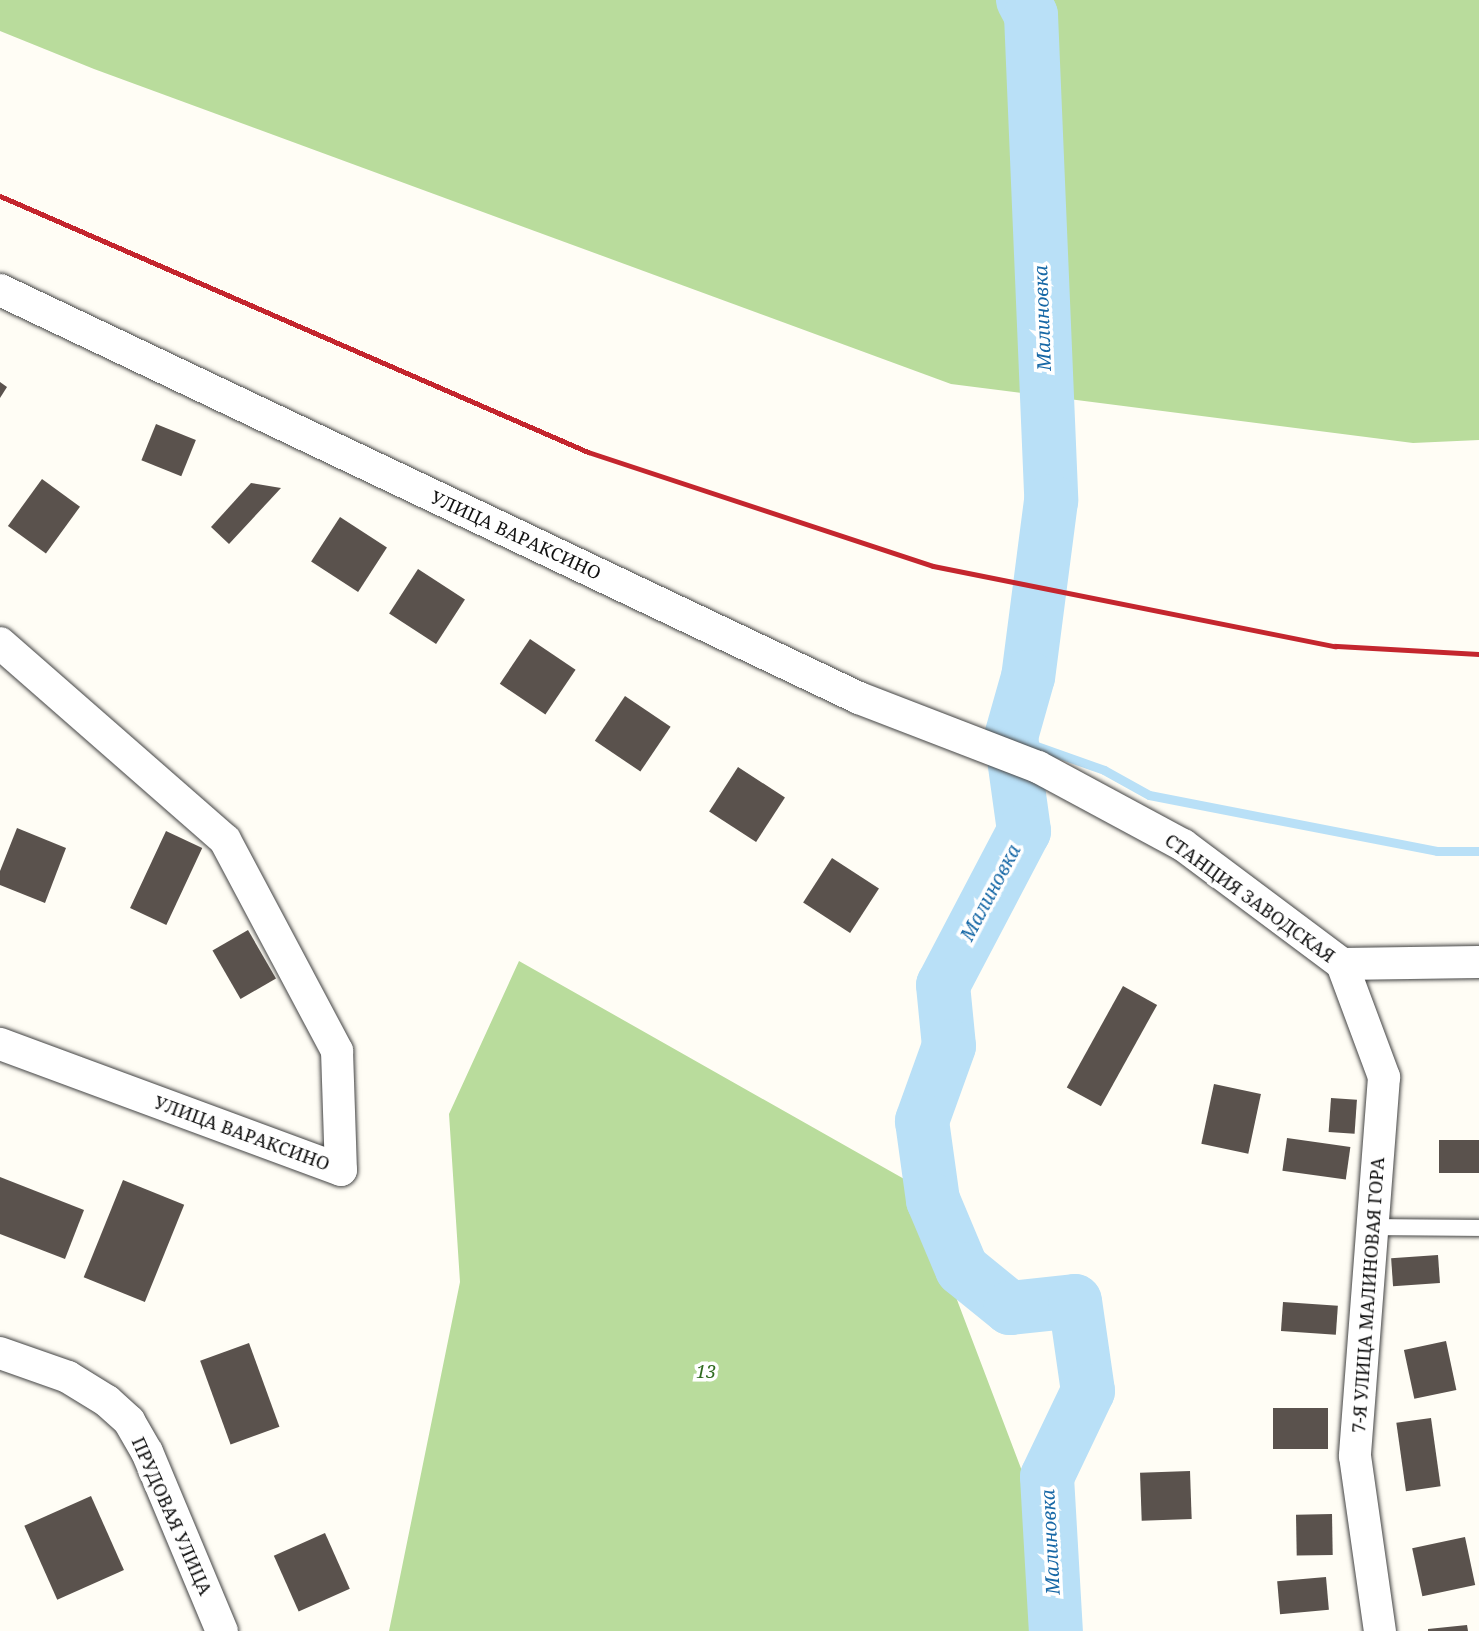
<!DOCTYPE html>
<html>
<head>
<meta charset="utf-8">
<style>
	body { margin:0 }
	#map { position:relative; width:1479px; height:1631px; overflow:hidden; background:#fffdf5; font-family:"Noto Serif",serif }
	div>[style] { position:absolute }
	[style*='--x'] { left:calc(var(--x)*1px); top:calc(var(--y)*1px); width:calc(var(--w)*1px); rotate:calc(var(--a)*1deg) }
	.forest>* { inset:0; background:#b9dc9c }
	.stream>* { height:9px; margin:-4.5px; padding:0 4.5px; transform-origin:4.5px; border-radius:4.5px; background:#b9e0f7 }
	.river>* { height:54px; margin:-27px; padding:0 27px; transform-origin:27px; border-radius:27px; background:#b9e0f7 }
	.building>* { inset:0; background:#5a524d; transform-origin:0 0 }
	.roads { filter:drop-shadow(0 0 2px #444) drop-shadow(0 0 2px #444) }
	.lane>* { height:16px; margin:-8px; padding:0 8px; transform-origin:8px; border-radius:8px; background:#fff }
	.street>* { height:32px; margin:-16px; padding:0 16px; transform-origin:16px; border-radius:16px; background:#fff }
	.rail>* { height:5px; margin:-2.5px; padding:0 2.5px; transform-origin:2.5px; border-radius:2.5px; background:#c4262e }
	span { translate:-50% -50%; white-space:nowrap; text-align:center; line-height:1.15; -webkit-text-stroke:7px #fff; paint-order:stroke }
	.street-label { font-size:18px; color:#111 }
	.park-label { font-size:18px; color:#2f6b1f; font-style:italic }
	.water-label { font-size:19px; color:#1768a6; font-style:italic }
</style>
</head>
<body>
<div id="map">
	<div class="forest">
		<i style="clip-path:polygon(0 0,1479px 0,1479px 440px,1413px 443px,951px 384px,94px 69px,0 31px)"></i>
		<i style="clip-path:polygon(519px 961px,913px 1184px,1030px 1492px,1059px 1631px,389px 1631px,460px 1282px,449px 1114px)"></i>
	</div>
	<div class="stream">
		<i style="--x:1011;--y:737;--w:99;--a:19.5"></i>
		<i style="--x:1104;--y:770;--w:51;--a:29.1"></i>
		<i style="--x:1149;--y:795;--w:293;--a:11"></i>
		<i style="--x:1437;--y:851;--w:42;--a:0"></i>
	</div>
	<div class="river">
		<i style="--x:1023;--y:0;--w:17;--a:62"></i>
		<i style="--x:1031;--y:15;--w:486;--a:87.6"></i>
		<i style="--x:1051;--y:501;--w:177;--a:97.4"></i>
		<i style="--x:1028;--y:677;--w:62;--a:105.8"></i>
		<i style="--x:1011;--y:737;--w:95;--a:82.1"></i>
		<i style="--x:1024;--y:831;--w:174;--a:117.7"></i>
		<i style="--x:943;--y:985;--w:61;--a:84.4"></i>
		<i style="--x:949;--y:1046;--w:80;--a:109.8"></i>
		<i style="--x:922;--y:1121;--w:80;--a:82.1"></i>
		<i style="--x:933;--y:1200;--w:75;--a:67.2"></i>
		<i style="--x:962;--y:1269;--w:62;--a:39.1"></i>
		<i style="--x:1010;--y:1308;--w:65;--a:-6.1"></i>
		<i style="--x:1075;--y:1301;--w:91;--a:81.8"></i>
		<i style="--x:1088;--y:1391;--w:95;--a:115.5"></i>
		<i style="--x:1047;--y:1477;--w:154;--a:86.7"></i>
	</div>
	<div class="building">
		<i style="clip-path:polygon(0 382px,7px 387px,0 398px)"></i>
		<i style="left:156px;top:424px;width:43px;height:39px;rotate:22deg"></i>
		<i style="left:42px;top:479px;width:47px;height:58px;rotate:36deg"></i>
		<i style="clip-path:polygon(251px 483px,281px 488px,229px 544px,211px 527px)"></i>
		<i style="left:340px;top:517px;width:56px;height:53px;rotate:33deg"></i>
		<i style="left:418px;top:569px;width:56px;height:53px;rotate:33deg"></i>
		<i style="left:530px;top:639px;width:55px;height:54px;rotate:34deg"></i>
		<i style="left:625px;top:696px;width:55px;height:54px;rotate:34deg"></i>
		<i style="left:738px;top:767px;width:56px;height:53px;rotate:33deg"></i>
		<i style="clip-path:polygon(17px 828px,66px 848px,45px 903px,0 885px,0 871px)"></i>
		<i style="left:166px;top:831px;width:40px;height:85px;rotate:25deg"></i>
		<i style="left:832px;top:858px;width:56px;height:53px;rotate:33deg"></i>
		<i style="left:248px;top:930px;width:56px;height:41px;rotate:60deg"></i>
		<i style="left:1123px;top:986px;width:39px;height:116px;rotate:29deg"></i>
		<i style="left:1214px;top:1084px;width:48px;height:61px;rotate:12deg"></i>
		<i style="left:1331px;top:1098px;width:26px;height:34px;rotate:4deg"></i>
		<i style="left:1287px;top:1138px;width:64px;height:33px;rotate:8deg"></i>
		<i style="left:1479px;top:1140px;width:33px;height:40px;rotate:90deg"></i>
		<i style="clip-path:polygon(0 1177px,84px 1210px,65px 1259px,0 1234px)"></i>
		<i style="left:123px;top:1180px;width:66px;height:105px;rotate:22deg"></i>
		<i style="left:1438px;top:1255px;width:28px;height:47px;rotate:86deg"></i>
		<i style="left:1283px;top:1302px;width:55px;height:29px;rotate:4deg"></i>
		<i style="left:1446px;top:1341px;width:50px;height:43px;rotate:78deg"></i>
		<i style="left:249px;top:1343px;width:89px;height:52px;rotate:70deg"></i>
		<i style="left:1273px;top:1408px;width:55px;height:41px"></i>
		<i style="left:1431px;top:1418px;width:69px;height:35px;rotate:82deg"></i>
		<i style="left:1190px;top:1471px;width:48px;height:50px;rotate:88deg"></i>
		<i style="left:91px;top:1496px;width:81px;height:73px;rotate:66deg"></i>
		<i style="left:1332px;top:1514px;width:41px;height:36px;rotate:89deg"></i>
		<i style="left:325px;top:1533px;width:61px;height:56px;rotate:66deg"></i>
		<i style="left:1465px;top:1537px;width:49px;height:54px;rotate:78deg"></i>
		<i style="left:1326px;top:1577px;width:33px;height:49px;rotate:85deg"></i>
		<i style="clip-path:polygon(1467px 1625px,1468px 1631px,1428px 1631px,1428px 1629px)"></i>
	</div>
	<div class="roads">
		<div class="lane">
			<i style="--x:1373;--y:1227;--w:106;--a:0.5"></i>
		</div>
		<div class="street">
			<i style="--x:0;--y:290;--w:951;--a:25.41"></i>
			<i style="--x:859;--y:698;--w:192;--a:21.1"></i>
			<i style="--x:1038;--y:767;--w:165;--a:28.3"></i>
			<i style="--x:1183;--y:845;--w:199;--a:36.8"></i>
			<i style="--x:1342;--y:964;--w:137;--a:-0.8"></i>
			<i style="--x:0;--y:643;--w:299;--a:41.2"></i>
			<i style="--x:225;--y:840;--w:239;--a:62"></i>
			<i style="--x:337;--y:1051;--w:119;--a:88.1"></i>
			<i style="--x:341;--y:1170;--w:364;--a:-159.7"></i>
			<i style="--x:1342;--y:964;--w:121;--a:69.6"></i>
			<i style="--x:1384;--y:1077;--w:380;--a:94.4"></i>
			<i style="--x:1355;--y:1456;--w:177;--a:81.9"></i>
			<i style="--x:0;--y:1353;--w:72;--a:19.4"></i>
			<i style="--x:68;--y:1377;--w:46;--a:31.6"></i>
			<i style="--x:107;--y:1401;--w:30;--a:42"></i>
			<i style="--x:129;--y:1421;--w:36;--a:60"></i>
			<i style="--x:147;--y:1452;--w:194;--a:67.3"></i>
		</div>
	</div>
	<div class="rail">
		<i style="--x:0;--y:196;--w:641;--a:23.53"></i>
		<i style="--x:588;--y:452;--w:363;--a:18.3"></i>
		<i style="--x:933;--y:566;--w:410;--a:11.3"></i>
		<i style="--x:1335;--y:646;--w:144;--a:3.2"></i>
	</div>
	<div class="street-label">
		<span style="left:516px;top:535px;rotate:25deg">УЛИЦА ВАРАКСИНО</span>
		<span style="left:1250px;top:898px;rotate:36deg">СТАНЦИЯ ЗАВОДСКАЯ</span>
		<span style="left:242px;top:1133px;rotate:20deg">УЛИЦА ВАРАКСИНО</span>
		<span style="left:1368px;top:1295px;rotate:-86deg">7-Я УЛИЦА МАЛИНОВАЯ ГОРА</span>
		<span style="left:172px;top:1516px;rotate:66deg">ПРУДОВАЯ УЛИЦА</span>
	</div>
	<div class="park-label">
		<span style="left:706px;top:1371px">13</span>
	</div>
	<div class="water-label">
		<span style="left:1043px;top:318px;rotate:-92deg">Малиновка</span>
		<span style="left:991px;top:893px;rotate:-62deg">Малиновка</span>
		<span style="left:1051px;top:1542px;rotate:-93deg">Малиновка</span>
	</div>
</div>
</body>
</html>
